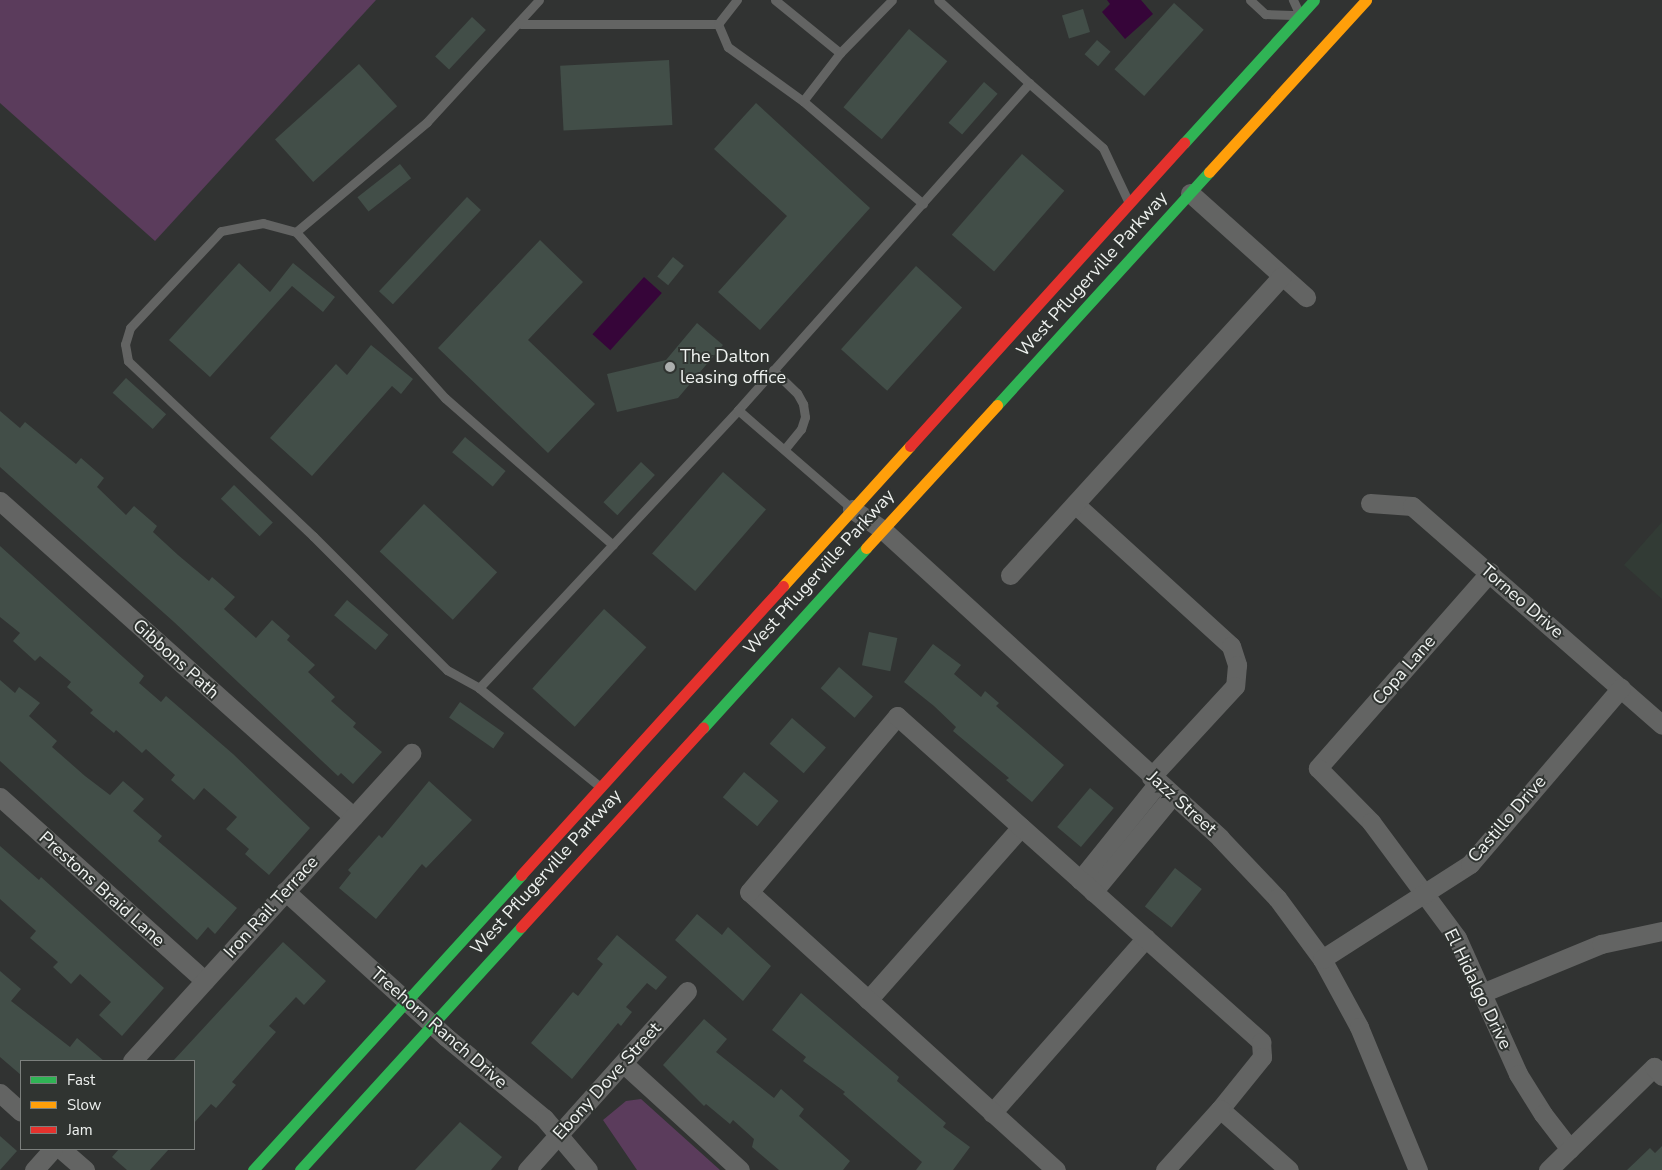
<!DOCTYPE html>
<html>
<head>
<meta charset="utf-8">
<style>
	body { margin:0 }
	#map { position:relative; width:1662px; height:1170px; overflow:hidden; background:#313332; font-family:"Nunito Sans",sans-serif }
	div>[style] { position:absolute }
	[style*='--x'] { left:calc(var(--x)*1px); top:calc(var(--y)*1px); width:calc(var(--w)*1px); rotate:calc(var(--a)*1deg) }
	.built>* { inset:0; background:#323b35 }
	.green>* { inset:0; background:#5b3c5c }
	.water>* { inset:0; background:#360539; transform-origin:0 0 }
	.building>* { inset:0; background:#424e48; transform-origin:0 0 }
	.lane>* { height:9px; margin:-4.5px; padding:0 4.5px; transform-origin:4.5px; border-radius:4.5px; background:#636463 }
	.street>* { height:19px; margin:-9.5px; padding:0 9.5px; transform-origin:9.5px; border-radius:9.5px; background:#636463 }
	.fast>* { height:11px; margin:-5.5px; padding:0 5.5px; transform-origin:5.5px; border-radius:5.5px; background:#30b455 }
	.slow>* { height:11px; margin:-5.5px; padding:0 5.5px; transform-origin:5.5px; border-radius:5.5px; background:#ff9f0a }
	.jam>* { height:11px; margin:-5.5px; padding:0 5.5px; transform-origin:5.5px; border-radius:5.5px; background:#e5322d }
	.dots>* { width:14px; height:14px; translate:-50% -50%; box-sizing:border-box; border:2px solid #303431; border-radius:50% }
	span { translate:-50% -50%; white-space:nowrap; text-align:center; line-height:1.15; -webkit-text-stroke:4px #303431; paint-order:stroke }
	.street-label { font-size:18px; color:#eff2f0 }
	.poi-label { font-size:18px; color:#eff2f0 }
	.left { translate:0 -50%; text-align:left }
	.legend { position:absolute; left:20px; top:1060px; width:175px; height:90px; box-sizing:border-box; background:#303431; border:1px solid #7c807d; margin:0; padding:6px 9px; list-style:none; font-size:15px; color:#eff2f0 }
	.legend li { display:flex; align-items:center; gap:10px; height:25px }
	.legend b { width:25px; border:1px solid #7c807d }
</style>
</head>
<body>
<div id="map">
	<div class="built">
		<i style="clip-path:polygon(1662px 522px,1662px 599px,1624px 565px)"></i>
	</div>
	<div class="green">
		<i style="clip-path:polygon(0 0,376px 0,155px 241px,0 103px)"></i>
		<i style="clip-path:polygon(641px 1099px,661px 1117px,720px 1170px,637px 1170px,603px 1120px,626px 1101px)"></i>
	</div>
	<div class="water">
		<i style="clip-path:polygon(1107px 0,1141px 0,1153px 14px,1125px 39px,1102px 12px,1110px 4px)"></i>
		<i style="left:644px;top:277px;width:24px;height:77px;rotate:42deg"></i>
	</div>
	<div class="building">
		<i style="left:1174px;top:3px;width:40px;height:89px;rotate:42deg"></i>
		<i style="left:1083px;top:9px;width:24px;height:22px;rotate:73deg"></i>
		<i style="left:472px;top:17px;width:19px;height:54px;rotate:43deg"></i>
		<i style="left:909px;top:29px;width:50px;height:102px;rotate:40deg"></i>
		<i style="left:1097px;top:40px;width:18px;height:19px;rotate:41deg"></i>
		<i style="left:669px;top:60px;width:65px;height:109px;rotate:87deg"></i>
		<i style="left:359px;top:64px;width:57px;height:113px;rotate:48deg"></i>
		<i style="left:984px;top:82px;width:18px;height:54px;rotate:41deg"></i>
		<i style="clip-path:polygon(756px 103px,870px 208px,760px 330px,718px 292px,787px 216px,714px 149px)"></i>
		<i style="left:1022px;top:154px;width:56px;height:107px;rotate:41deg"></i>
		<i style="left:400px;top:164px;width:18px;height:54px;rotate:52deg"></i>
		<i style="left:467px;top:197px;width:19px;height:129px;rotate:43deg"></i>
		<i style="clip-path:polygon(540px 240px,583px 282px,528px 340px,595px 404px,548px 453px,438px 348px)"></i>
		<i style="left:673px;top:257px;width:14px;height:25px;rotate:39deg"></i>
		<i style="clip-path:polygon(239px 263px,270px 292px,293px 263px,335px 297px,323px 312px,292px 286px,210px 377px,169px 340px)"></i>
		<i style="left:916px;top:266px;width:62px;height:112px;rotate:42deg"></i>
		<i style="clip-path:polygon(697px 323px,723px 345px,678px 398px,617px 412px,607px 374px,666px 360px)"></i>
		<i style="clip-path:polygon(371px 345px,413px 379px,401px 394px,392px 386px,312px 476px,270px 438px,336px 364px,347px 375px)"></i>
		<i style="left:126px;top:378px;width:54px;height:20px;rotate:42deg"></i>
		<i style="clip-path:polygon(0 411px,20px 428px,25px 422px,76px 464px,81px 458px,104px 478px,97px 487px,126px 515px,134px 506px,157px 526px,153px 532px,178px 555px,209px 581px,212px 577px,235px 597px,224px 609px,256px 638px,272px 620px,290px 636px,287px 640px,315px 665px,308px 672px,335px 697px,331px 701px,356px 723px,353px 727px,382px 752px,353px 784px,341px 773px,338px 776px,174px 622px,0 467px)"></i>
		<i style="left:465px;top:437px;width:53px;height:20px;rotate:40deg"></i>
		<i style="left:641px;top:462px;width:19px;height:55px;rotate:43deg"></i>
		<i style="left:723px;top:472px;width:57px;height:108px;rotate:41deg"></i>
		<i style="left:234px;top:485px;width:54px;height:19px;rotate:44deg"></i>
		<i style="left:424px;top:504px;width:100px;height:65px;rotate:43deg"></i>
		<i style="clip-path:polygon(0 546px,144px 676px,139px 683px,161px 702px,166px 696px,233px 754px,310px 828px,269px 875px,245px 854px,249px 849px,226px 829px,237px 817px,204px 788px,194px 800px,171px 780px,175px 775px,146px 749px,142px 753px,116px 730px,114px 733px,90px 713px,93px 710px,67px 687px,71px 682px,40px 656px,35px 661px,13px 641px,20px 633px,0 617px)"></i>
		<i style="left:347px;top:600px;width:54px;height:20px;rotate:40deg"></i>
		<i style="left:604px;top:609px;width:57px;height:107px;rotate:42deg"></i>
		<i style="left:869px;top:632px;width:29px;height:34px;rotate:12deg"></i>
		<i style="clip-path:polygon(933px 644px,961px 665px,954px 674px,981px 697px,985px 691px,999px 703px,996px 706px,1064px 765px,1032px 802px,1006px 780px,1009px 778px,953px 731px,956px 727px,934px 706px,904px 682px)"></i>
		<i style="left:839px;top:667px;width:45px;height:28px;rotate:41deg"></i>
		<i style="clip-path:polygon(0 680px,15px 693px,19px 687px,40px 703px,29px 716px,57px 741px,52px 747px,85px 776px,110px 795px,123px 781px,144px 799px,133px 811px,162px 836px,158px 841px,237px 908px,215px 934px,208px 927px,197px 940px,0 761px)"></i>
		<i style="left:460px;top:702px;width:54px;height:19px;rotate:35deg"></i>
		<i style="left:792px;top:718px;width:45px;height:34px;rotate:41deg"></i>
		<i style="left:744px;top:772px;width:45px;height:33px;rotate:40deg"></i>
		<i style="clip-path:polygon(429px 781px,472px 820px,426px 868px,422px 864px,376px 919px,339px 888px,351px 873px,348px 870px,379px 835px,382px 838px)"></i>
		<i style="left:1090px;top:788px;width:31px;height:51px;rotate:40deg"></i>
		<i style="clip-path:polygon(0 846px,39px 880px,41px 877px,164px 988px,122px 1036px,99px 1015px,111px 1002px,80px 974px,71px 984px,53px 967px,58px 962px,30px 938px,36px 931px,0 899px)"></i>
		<i style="left:1175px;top:868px;width:34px;height:49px;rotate:38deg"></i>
		<i style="clip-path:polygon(697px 914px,722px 935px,728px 927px,771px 966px,743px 1001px,675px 940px)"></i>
		<i style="clip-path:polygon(617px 935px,667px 977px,656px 990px,647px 983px,626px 1007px,632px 1012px,621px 1026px,618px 1023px,572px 1079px,531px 1043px,573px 992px,578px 996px,603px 964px,597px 959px)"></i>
		<i style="clip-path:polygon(283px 942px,326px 981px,304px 1005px,296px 997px,269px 1026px,276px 1032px,232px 1082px,236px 1085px,216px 1108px,211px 1104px,194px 1123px,194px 1061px,173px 1061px)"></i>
		<i style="clip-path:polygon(0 971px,21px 989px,11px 1001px,70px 1047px,77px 1038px,104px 1061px,21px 1061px,21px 1075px,0 1057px)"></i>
		<i style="clip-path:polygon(801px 993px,899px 1077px,897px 1081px,946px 1123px,943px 1127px,970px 1147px,953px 1170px,916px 1170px,922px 1162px,843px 1094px,845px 1092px,803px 1061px,806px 1057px,772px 1030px)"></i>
		<i style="clip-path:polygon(704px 1019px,727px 1039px,716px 1052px,774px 1098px,781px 1089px,804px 1109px,799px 1116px,850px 1161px,843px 1170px,779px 1170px,752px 1147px,754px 1139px,733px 1120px,730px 1124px,706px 1104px,704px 1106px,663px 1065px)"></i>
		<i style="clip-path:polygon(460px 1122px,502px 1157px,491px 1170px,415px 1170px)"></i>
		<i style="clip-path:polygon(0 1136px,17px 1151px,0 1170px)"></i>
		<i style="clip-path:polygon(1662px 1146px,1662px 1170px,1627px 1170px,1650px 1148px,1655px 1153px)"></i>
		<i style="clip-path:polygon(119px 1149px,169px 1149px,150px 1170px,127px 1170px,112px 1157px)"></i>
	</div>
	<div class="lane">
		<i style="--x:539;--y:0;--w:166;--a:132.6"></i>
		<i style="--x:427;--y:122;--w:171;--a:140"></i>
		<i style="--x:296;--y:232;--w:34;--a:-165"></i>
		<i style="--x:263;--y:223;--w:43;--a:169.2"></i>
		<i style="--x:221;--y:231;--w:133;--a:133.2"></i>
		<i style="--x:130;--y:328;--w:17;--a:107"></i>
		<i style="--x:125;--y:344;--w:17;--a:80"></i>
		<i style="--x:128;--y:361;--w:255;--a:43.4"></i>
		<i style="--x:313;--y:536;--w:190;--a:45"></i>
		<i style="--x:447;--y:670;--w:37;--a:29"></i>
		<i style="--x:479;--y:688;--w:380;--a:-47"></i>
		<i style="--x:738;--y:410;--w:438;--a:-48.3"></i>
		<i style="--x:1029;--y:83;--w:123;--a:-137.6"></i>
		<i style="--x:775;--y:0;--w:84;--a:39.2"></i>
		<i style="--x:840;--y:53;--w:74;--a:-45.5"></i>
		<i style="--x:1250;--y:0;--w:21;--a:43"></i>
		<i style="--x:1265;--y:14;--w:35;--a:2"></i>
		<i style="--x:1300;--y:15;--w:17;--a:-115"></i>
		<i style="--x:521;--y:24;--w:197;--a:0"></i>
		<i style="--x:718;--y:24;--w:25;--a:67"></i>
		<i style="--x:728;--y:47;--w:92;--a:35.8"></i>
		<i style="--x:803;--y:101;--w:158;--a:40.6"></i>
		<i style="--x:718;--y:24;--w:31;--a:-52"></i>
		<i style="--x:1029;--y:83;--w:98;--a:41.3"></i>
		<i style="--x:1103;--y:148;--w:59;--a:64.7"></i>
		<i style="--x:803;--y:101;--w:61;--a:-52.4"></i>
		<i style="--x:296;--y:232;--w:223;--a:48.1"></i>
		<i style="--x:445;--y:398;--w:223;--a:41.2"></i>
		<i style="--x:773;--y:370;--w:33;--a:44"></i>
		<i style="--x:797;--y:393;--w:13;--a:61"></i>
		<i style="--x:803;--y:404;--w:13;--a:81"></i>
		<i style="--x:805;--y:417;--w:13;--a:108"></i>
		<i style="--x:801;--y:429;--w:26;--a:129"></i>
		<i style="--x:738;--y:410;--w:150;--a:40.9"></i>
		<i style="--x:479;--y:688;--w:155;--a:39.2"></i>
	</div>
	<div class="street">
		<i style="--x:1190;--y:193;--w:156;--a:41.9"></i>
		<i style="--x:0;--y:501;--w:474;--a:41.8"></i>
		<i style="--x:1370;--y:503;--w:42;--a:4.1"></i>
		<i style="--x:1412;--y:506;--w:332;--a:41.2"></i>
		<i style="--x:1075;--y:504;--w:211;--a:42.3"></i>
		<i style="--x:1231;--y:646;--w:20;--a:72"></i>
		<i style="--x:1237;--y:665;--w:21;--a:95"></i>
		<i style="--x:1235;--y:686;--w:124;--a:132.7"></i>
		<i style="--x:852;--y:509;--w:36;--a:34"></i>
		<i style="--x:882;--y:529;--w:458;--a:42.4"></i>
		<i style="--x:1220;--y:838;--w:83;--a:46.5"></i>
		<i style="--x:1277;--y:898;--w:76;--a:53.6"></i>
		<i style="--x:1322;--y:959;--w:77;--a:61.4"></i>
		<i style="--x:1359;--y:1027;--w:155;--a:67.6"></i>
		<i style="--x:1490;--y:572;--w:261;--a:131.3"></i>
		<i style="--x:1318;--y:768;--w:76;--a:45.5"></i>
		<i style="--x:1371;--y:822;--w:144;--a:53.4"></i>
		<i style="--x:1457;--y:938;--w:149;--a:65.8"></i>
		<i style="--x:1518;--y:1074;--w:47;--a:58"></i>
		<i style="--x:1543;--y:1114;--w:44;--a:52.4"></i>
		<i style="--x:1010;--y:575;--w:404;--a:-47.7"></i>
		<i style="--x:0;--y:797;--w:275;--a:41.9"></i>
		<i style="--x:1080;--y:880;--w:124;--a:-51.2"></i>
		<i style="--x:285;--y:891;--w:217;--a:42.2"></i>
		<i style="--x:446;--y:1037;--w:127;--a:39.6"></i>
		<i style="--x:544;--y:1118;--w:68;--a:49.8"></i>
		<i style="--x:1093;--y:892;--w:124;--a:-50.5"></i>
		<i style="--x:1322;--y:959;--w:176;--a:-32.7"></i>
		<i style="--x:1470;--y:864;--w:232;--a:-49.4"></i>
		<i style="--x:1482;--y:993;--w:129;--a:-22.4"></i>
		<i style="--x:1601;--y:944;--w:62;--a:-12"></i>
		<i style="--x:868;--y:1000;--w:231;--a:-48.5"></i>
		<i style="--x:132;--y:1061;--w:416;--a:-47.8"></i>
		<i style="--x:624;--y:1064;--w:157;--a:42.4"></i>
		<i style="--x:0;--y:1093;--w:28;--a:42"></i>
		<i style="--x:992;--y:1113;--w:233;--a:-48.7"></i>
		<i style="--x:61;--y:1149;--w:32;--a:41"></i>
		<i style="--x:34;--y:1170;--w:28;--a:-48"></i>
		<i style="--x:527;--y:1170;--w:240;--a:-48.2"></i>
		<i style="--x:1056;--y:1170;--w:414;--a:-137.8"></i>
		<i style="--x:749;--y:892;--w:230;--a:-49.9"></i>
		<i style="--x:897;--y:716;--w:489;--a:41.8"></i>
		<i style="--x:1261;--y:1042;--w:15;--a:86"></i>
		<i style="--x:1262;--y:1057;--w:67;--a:128.9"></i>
		<i style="--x:1220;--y:1109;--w:92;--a:41.5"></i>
		<i style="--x:1165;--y:1170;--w:82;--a:-48"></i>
		<i style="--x:1548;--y:1170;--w:148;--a:-44.2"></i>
		<i style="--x:1654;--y:1067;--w:12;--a:48"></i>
	</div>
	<div class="fast">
		<i style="--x:1184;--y:143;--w:193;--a:-47.7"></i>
		<i style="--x:997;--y:405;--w:315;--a:-47.7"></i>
		<i style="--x:703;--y:728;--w:243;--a:-47.8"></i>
		<i style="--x:253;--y:1170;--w:399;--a:-47.7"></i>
		<i style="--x:300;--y:1170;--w:328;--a:-47.7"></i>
	</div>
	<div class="slow">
		<i style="--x:1209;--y:172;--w:233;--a:-47.6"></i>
		<i style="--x:866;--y:548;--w:194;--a:-47.5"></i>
		<i style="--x:783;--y:586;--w:189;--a:-47.8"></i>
	</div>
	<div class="jam">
		<i style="--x:910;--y:446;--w:409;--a:-47.9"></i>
		<i style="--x:521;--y:875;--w:390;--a:-47.8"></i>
		<i style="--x:521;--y:927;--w:270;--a:-47.6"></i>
	</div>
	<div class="dots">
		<i style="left:670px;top:367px;background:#acafae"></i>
	</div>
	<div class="street-label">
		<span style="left:1092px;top:274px;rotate:-48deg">West Pflugerville Parkway</span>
		<span style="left:819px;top:572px;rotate:-48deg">West Pflugerville Parkway</span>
		<span style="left:1522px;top:601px;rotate:41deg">Torneo Drive</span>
		<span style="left:176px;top:659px;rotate:42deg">Gibbons Path</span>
		<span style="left:1404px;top:670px;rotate:-49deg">Copa Lane</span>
		<span style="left:1182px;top:803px;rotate:42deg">Jazz Street</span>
		<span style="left:1507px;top:819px;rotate:-49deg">Castillo Drive</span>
		<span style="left:546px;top:872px;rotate:-48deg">West Pflugerville Parkway</span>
		<span style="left:102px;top:889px;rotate:42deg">Prestons Braid Lane</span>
		<span style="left:271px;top:907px;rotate:-48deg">Iron Rail Terrace</span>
		<span style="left:1478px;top:989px;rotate:64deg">El Hidalgo Drive</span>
		<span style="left:439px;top:1028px;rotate:41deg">Treehorn Ranch Drive</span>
		<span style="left:607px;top:1081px;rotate:-48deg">Ebony Dove Street</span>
	</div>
	<div class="poi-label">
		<span class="left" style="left:680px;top:367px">The Dalton<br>leasing office</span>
	</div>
	<ul class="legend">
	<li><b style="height:6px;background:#30b455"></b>Fast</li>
	<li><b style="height:6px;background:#ff9f0a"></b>Slow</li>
	<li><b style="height:6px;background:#e5322d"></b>Jam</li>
	</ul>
</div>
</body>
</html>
